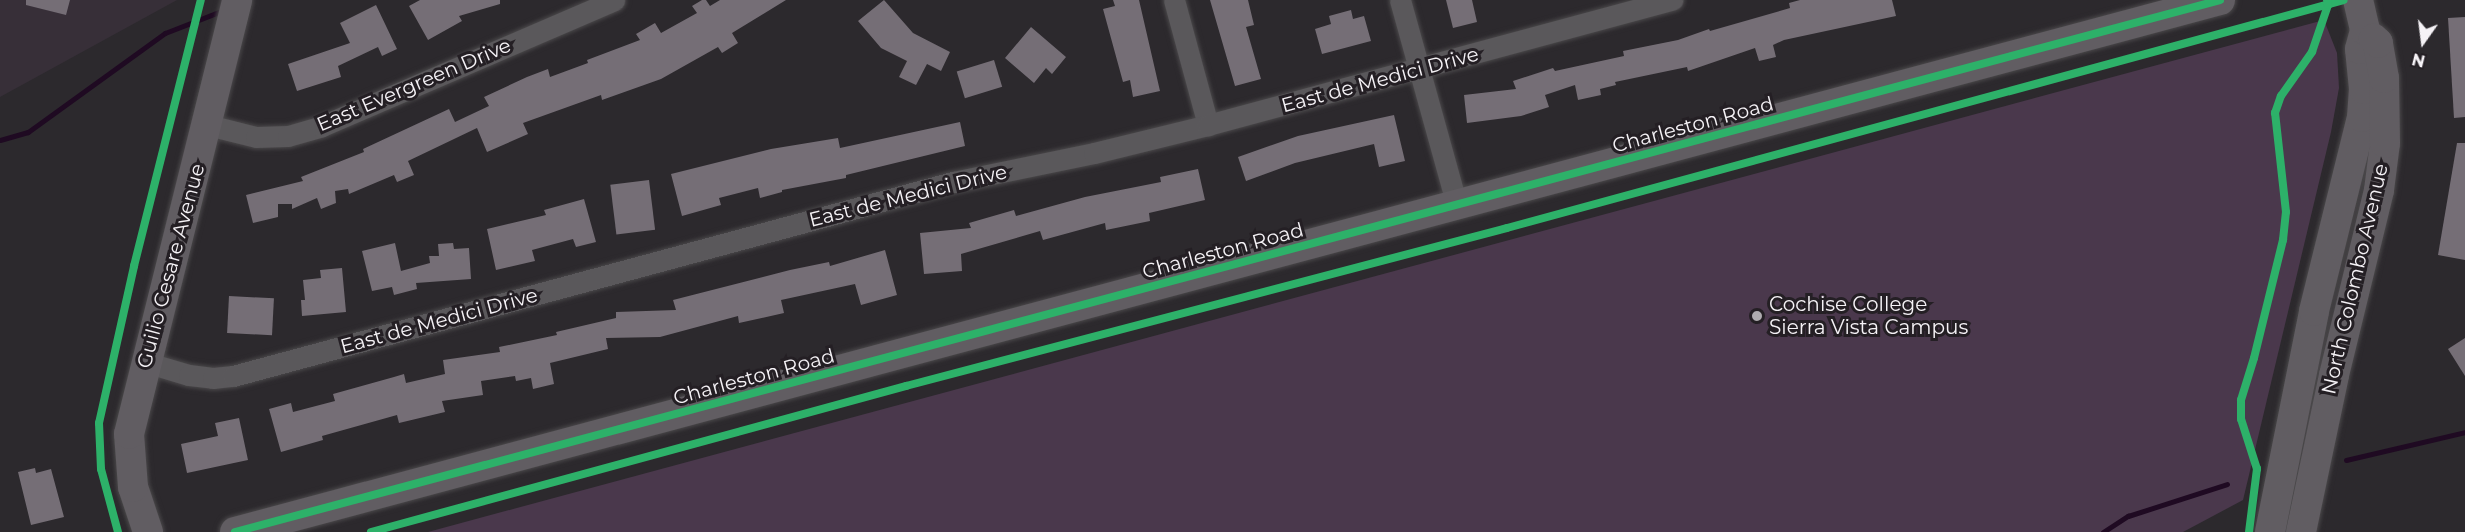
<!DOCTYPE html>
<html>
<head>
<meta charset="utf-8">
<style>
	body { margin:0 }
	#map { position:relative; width:2465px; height:532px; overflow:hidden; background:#2c292d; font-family:Montserrat,sans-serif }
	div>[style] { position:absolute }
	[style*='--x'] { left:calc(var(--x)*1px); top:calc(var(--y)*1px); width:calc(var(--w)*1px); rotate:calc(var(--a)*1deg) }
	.built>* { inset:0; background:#372f38 }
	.green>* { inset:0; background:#4a384c }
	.stream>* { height:5px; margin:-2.5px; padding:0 2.5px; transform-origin:2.5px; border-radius:2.5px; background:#1f0a22 }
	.building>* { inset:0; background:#756e76; transform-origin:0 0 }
	.roads { filter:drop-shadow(0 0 2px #4a484a) drop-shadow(0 0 2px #4a484a) }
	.street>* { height:21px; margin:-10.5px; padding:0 10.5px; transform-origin:10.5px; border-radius:10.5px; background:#5a585b }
	.secondary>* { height:30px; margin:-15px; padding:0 15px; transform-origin:15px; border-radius:15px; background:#615d62 }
	.cycleway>* { height:8px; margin:-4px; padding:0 4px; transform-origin:4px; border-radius:4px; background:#2db169 }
	.dots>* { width:16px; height:16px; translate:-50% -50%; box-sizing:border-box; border:3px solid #241f24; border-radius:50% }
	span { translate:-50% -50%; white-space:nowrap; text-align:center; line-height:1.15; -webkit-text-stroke:6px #241f24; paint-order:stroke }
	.street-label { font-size:20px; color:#f5f2f6 }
	.poi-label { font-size:20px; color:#f5f2f6 }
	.left { translate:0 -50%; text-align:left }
	.north { position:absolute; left:2393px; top:12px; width:60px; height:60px; -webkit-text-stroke:4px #241f24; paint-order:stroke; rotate:194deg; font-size:16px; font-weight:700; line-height:24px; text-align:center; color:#f5f2f6 }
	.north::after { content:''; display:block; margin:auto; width:21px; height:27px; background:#f5f2f6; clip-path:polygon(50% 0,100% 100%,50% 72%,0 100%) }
</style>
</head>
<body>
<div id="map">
	<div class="built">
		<i style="clip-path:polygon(0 0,177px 0,0 97px)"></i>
	</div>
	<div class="green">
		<i style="clip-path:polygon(2324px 20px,2337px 53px,2339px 88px,2331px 132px,2243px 500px,2183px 532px,428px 532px)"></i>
	</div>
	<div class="stream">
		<i style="--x:0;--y:140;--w:29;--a:-16"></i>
		<i style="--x:28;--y:132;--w:169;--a:-35.9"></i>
		<i style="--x:165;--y:33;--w:63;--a:-21.3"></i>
		<i style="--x:2346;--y:460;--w:122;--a:-13.2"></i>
		<i style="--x:2103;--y:532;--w:30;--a:-33"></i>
		<i style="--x:2128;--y:516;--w:104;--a:-17.9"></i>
	</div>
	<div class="building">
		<i style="clip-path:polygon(26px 0,70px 0,66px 15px,26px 5px)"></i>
		<i style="clip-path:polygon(420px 0,500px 0,500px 4px,459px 16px,462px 21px,428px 40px,409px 6px)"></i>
		<i style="clip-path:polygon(702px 0,706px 0,710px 6px,720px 0,786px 0,732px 33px,738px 43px,722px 53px,718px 47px,661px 79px,602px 100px,601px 95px,523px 123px,528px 134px,487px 152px,477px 128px,408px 161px,414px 175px,397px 182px,394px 175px,349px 194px,348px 189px,335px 191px,336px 203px,321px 209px,317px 198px,292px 209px,292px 204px,278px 204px,278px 217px,253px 223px,246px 195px,303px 181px,301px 177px,364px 152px,363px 149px,449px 109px,455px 122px,489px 106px,484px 97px,527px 77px,548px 69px,550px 77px,588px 63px,587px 60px,640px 40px,636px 34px,655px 23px,661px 33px,697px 13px,692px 6px)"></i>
		<i style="clip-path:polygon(884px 0,913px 33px,950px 52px,941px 71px,927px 64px,916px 85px,899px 77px,907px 61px,881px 48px,858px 21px)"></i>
		<i style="clip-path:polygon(1113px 0,1139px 0,1160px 91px,1133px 97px,1130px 80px,1123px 82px,1103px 9px,1115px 6px)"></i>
		<i style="clip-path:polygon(1210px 0,1248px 0,1254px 25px,1246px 27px,1261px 79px,1235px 86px)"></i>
		<i style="clip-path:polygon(1446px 0,1472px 0,1477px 22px,1453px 28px)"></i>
		<i style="clip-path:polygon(1800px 0,1892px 0,1896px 16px,1784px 40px,1773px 45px,1776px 57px,1759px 61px,1755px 48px,1688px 71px,1687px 67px,1615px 82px,1616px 85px,1600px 89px,1601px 95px,1578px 100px,1575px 85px,1545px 95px,1549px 107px,1521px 116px,1467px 123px,1464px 95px,1516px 89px,1513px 81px,1553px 68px,1555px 71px,1624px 56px,1623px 51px,1678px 40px,1709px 29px,1710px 31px,1790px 8px,1789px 3px)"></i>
		<i style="clip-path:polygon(376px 5px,397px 49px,382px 56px,378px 47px,338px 66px,341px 77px,297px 91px,288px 64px,350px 43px,340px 23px)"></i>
		<i style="clip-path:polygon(1351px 10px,1353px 19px,1364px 16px,1371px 41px,1322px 54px,1315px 29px,1331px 24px,1329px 16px)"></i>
		<i style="clip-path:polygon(2465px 17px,2465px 117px,2454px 118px,2448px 18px)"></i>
		<i style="clip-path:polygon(1031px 27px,1066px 57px,1052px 74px,1046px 68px,1034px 83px,1005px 58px)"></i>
		<i style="left:994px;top:60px;width:28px;height:39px;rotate:73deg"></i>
		<i style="clip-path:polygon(1394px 115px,1405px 161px,1379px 167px,1374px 144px,1295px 163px,1246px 181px,1238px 157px,1298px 136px)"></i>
		<i style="clip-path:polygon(960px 122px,965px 146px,846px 175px,846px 178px,782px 190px,782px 192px,760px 198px,758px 188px,719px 198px,721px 205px,682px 216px,671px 174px,771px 149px,838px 138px,840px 148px)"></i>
		<i style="clip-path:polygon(2457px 143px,2465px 143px,2465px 260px,2438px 255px)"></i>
		<i style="clip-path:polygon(1198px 169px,1205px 200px,1149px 213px,1150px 221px,1106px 230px,1105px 223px,1043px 240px,1040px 231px,961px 254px,962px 271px,924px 274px,920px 233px,971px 228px,969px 223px,1014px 210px,1016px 216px,1085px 197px,1161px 182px,1160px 177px)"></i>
		<i style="left:649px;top:180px;width:50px;height:39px;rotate:83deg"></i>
		<i style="clip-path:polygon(584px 199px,596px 242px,576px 247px,573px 239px,532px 250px,535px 261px,496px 270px,487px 229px,546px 215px,544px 210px)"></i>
		<i style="clip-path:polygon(395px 243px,401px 271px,430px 263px,429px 256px,439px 256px,438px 244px,453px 243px,454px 249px,469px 248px,471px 279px,416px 283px,417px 289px,394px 295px,392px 287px,372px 291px,362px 251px)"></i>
		<i style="clip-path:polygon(885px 250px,897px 295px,861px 305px,855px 284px,781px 300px,784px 313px,739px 323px,738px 316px,660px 337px,606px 338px,608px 349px,550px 363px,554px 384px,533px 389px,531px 378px,516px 381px,515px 376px,481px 381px,483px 395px,442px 401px,445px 412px,399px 423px,397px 415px,322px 436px,323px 440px,281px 452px,269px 409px,291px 403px,293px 412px,335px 401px,333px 394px,394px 377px,404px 374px,406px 383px,445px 374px,443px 360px,500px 352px,499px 347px,557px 335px,556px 332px,616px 318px,616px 312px,676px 310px,673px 300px,790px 270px,829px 262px,830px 266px)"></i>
		<i style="clip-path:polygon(342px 268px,346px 312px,302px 316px,301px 300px,305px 300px,303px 280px,321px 278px,320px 270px)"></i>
		<i style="left:229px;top:296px;width:45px;height:37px;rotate:3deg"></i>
		<i style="clip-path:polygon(2465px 338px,2465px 376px,2448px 349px)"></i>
		<i style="clip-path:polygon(239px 418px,248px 460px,187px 473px,181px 444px,218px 436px,215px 423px)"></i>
		<i style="clip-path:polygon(35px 468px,36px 473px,51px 469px,64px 517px,31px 525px,18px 472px)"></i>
	</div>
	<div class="roads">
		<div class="street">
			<i style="--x:1174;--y:0;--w:130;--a:74.8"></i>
			<i style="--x:1400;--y:0;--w:214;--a:74.5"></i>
			<i style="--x:208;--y:125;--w:49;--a:14"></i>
			<i style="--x:256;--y:137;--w:32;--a:-2"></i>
			<i style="--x:288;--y:136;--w:35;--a:-16"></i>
			<i style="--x:322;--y:126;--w:318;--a:-23.3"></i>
			<i style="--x:145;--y:362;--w:46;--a:16.5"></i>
			<i style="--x:189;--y:375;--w:24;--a:7"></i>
			<i style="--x:213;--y:378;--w:20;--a:-6"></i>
			<i style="--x:233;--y:376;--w:746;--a:-15.08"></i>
			<i style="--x:953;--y:182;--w:144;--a:-11.6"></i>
			<i style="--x:1094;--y:153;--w:117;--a:-13.8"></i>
			<i style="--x:1208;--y:125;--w:481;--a:-15.1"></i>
		</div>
		<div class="secondary">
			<i style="--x:148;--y:532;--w:47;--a:-108.4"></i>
			<i style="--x:133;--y:487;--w:53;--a:-94.3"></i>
			<i style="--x:129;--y:434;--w:447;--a:-76"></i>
			<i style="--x:235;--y:532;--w:2055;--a:-15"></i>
			<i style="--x:2270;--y:532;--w:225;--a:-78.7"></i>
			<i style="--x:2314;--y:311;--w:200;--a:-76.1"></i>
			<i style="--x:2362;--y:117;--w:28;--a:-86"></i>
			<i style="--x:2364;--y:89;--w:40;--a:-95.7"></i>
			<i style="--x:2360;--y:49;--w:20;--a:-75"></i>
			<i style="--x:2365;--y:30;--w:31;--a:-103"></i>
			<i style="--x:2301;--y:532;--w:160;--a:-78.1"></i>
			<i style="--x:2334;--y:375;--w:190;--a:-76.3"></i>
			<i style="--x:2379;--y:190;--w:47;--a:-82.7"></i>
			<i style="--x:2385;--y:143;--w:65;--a:-90.9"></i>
			<i style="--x:2384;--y:78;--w:36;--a:-100"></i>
			<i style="--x:2378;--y:43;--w:6;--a:-135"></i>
		</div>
	</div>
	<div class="cycleway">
		<i style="--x:118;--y:532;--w:65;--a:-105.1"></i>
		<i style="--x:101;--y:469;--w:46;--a:-92.5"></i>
		<i style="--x:99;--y:423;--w:161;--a:-77.4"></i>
		<i style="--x:134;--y:266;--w:274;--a:-75.9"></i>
		<i style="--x:235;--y:532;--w:2055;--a:-15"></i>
		<i style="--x:371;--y:532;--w:555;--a:-15.26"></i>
		<i style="--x:906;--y:386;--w:621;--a:-14.73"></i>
		<i style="--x:1507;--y:228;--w:867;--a:-15.24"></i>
		<i style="--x:2249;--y:532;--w:64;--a:-82.8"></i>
		<i style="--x:2257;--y:469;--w:52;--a:-107.7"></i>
		<i style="--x:2241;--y:419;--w:19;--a:-90"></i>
		<i style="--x:2241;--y:400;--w:44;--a:-72.8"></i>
		<i style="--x:2254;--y:358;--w:122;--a:-76.2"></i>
		<i style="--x:2283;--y:240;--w:28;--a:-84"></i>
		<i style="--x:2286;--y:212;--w:100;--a:-96.3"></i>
		<i style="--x:2275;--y:113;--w:18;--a:-71"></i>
		<i style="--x:2281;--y:96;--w:54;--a:-54.8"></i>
		<i style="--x:2312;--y:52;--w:50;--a:-71.2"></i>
		<i style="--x:2328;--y:5;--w:5;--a:-101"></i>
	</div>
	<div class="dots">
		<i style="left:1757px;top:316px;background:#afacb0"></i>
	</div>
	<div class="street-label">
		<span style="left:1380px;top:80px;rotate:-15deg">East de Medici Drive</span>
		<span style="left:414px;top:85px;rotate:-23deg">East Evergreen Drive</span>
		<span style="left:1693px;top:125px;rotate:-15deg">Charleston Road</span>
		<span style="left:908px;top:196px;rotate:-14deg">East de Medici Drive</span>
		<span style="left:1223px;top:251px;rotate:-15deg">Charleston Road</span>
		<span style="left:171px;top:266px;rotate:-75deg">Guilio Cesare Avenue</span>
		<span style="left:2355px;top:279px;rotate:-77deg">North Colombo Avenue</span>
		<span style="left:439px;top:321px;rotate:-15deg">East de Medici Drive</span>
		<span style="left:754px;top:377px;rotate:-15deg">Charleston Road</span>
	</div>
	<div class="poi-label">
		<span class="left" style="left:1769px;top:316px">Cochise College<br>Sierra Vista Campus</span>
	</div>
	<div class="north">N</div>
</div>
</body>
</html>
